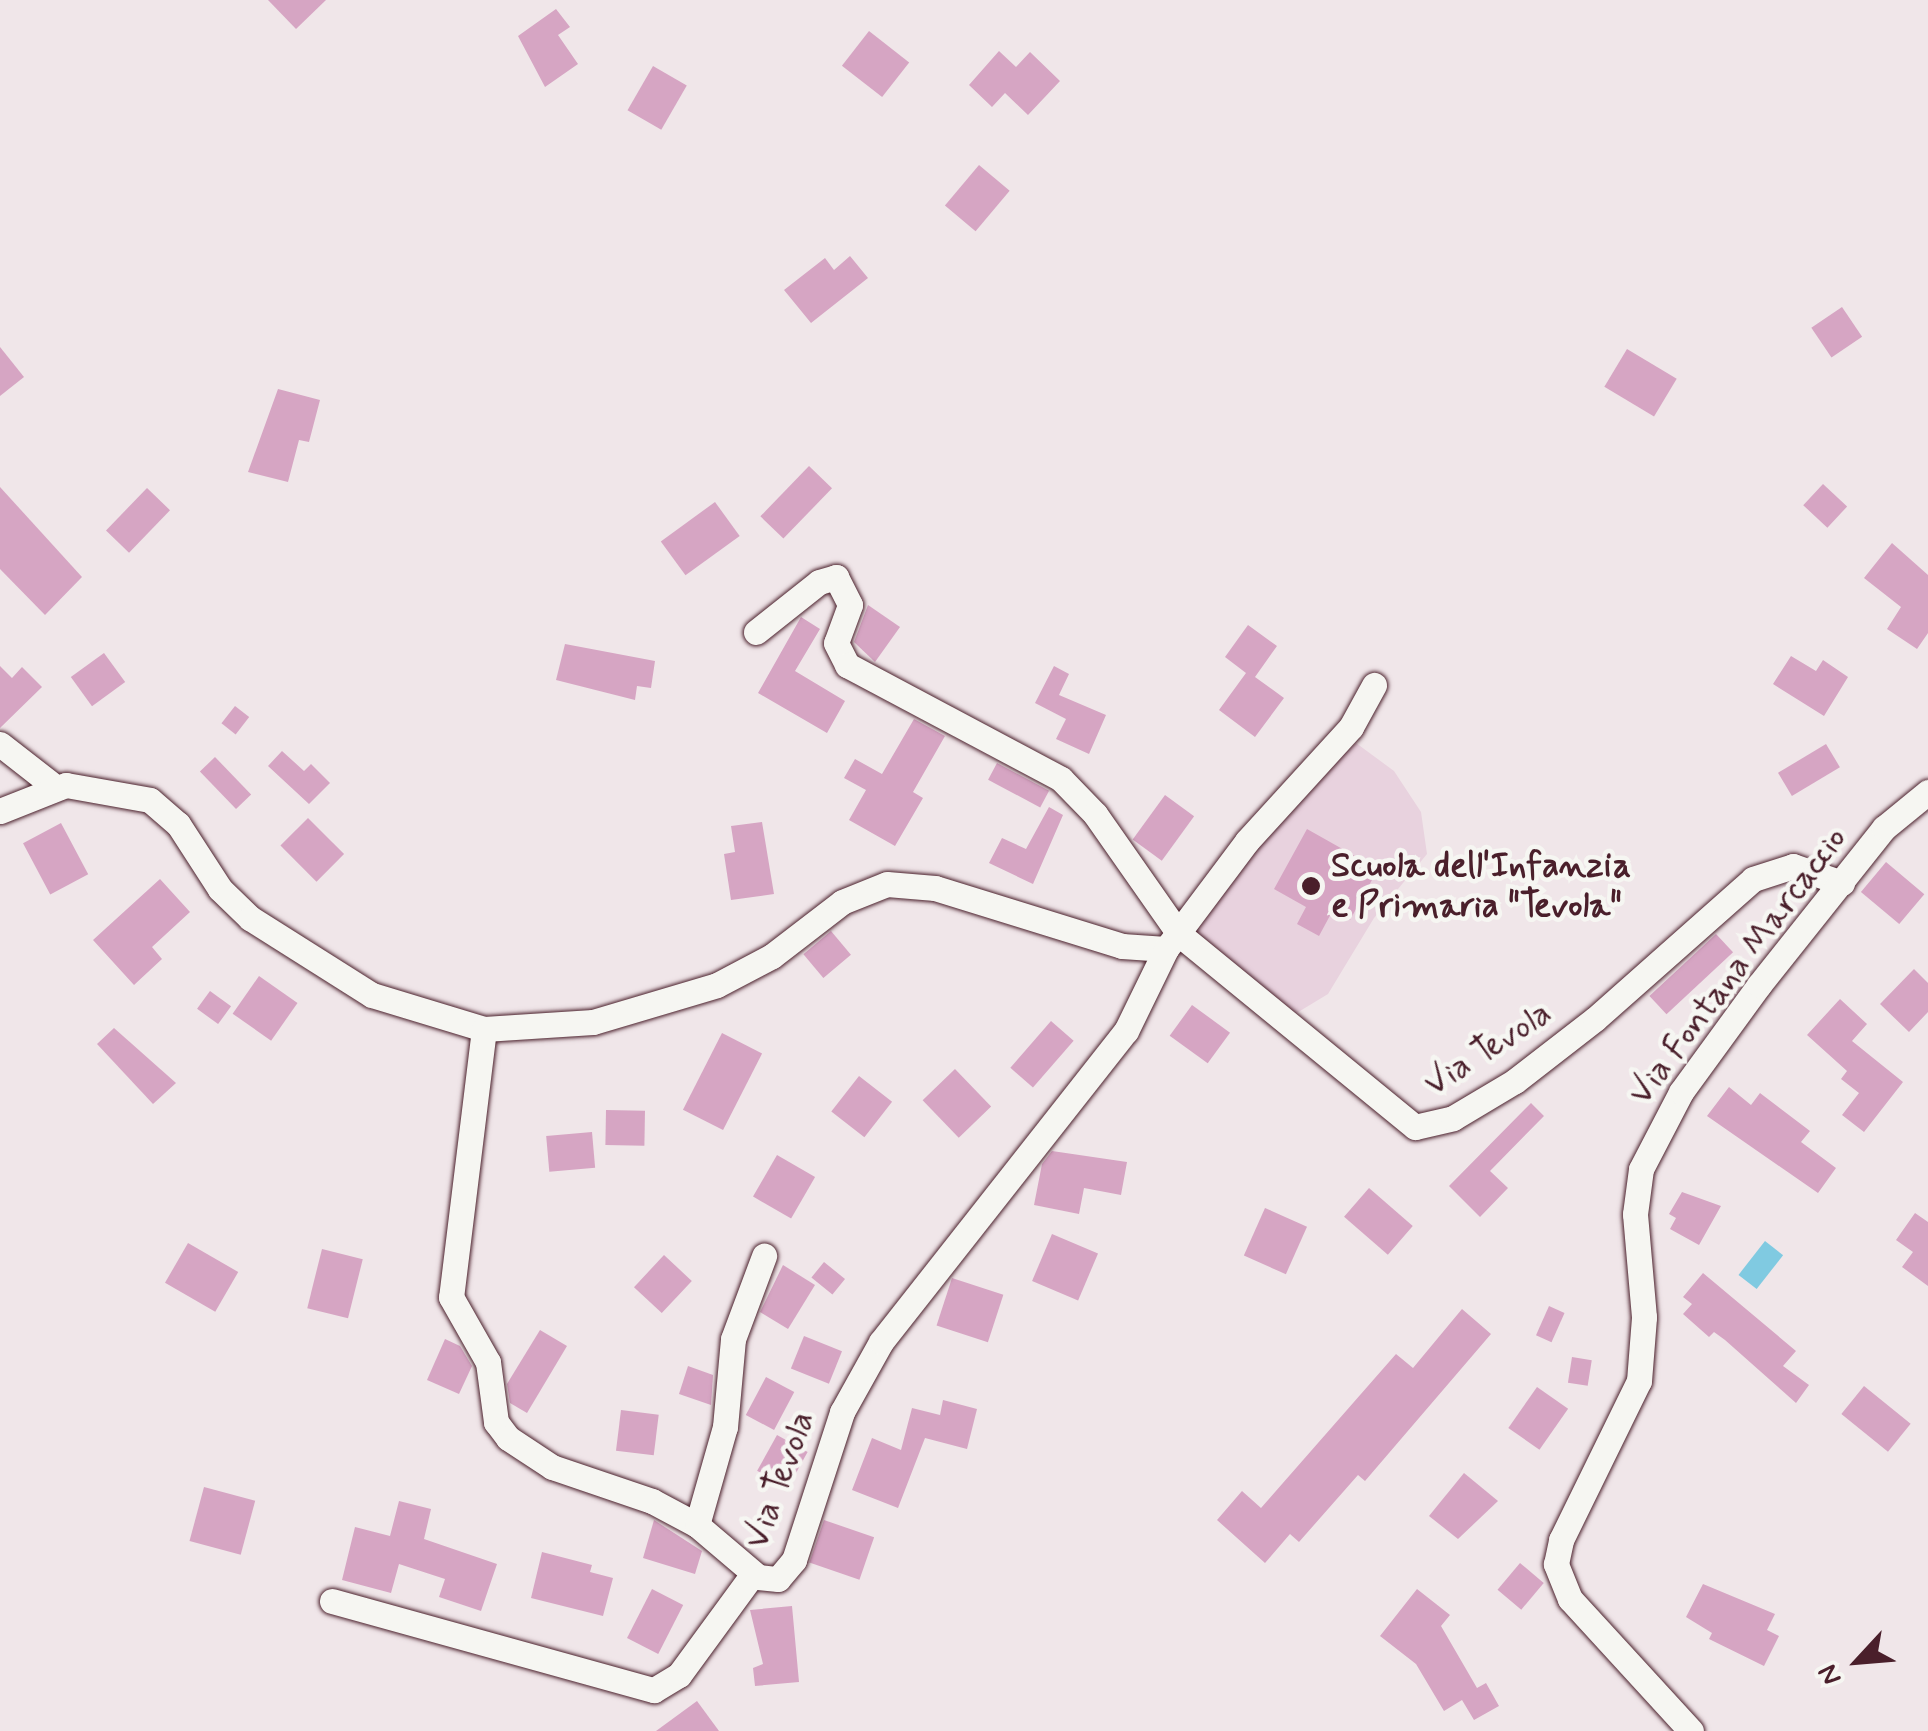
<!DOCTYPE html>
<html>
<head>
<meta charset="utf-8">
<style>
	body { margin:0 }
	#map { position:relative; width:1928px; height:1731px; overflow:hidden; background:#f0e6e9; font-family:Mynerve,sans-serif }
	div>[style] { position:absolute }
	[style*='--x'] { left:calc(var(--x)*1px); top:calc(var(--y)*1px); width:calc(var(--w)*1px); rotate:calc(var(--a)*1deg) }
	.built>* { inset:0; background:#e8d2de }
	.water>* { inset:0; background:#80cae1; transform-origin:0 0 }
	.building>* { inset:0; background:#d6a5c3; transform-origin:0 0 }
	.roads { filter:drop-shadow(0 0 2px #4a1f2b) drop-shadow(0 0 2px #4a1f2b) }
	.street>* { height:25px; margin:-12.5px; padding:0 12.5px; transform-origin:12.5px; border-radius:12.5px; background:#f6f6f2 }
	.dots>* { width:28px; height:28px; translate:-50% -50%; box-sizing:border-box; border:5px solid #f6f6f2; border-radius:50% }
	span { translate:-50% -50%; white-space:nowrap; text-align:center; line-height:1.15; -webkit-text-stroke:9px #f6f6f2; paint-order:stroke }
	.poi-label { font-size:35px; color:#4a1f2b; font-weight:700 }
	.left { translate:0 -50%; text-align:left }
	.street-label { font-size:35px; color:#4a1f2b }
	.north { position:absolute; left:1808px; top:1611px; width:100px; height:100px; -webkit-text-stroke:8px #f6f6f2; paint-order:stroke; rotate:244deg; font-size:28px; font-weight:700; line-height:40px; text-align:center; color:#4a1f2b }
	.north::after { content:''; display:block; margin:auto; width:35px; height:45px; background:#4a1f2b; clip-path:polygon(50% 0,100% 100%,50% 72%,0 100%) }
</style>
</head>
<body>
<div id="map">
	<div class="built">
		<i style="clip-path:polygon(1356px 743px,1394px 771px,1421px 812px,1427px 854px,1374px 918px,1328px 994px,1295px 1014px,1192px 932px,1252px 840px)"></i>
	</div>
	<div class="water">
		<i style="left:1765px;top:1241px;width:23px;height:43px;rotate:38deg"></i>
	</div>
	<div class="building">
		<i style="clip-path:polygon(268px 0,326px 0,296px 29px)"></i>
		<i style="clip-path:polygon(556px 9px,570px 27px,558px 35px,578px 64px,545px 87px,518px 36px)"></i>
		<i style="left:869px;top:31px;width:51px;height:44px;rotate:38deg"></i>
		<i style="clip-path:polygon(999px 51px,1016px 67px,1030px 52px,1060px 81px,1028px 115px,1005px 93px,992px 107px,969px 85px)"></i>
		<i style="left:653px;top:66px;width:39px;height:51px;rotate:30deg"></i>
		<i style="left:979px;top:165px;width:40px;height:53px;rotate:40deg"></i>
		<i style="clip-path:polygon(850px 256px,868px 278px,811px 323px,784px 290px,825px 258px,834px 270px)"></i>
		<i style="left:1842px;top:307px;width:36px;height:37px;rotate:56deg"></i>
		<i style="clip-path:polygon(0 347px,24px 377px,0 396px)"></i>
		<i style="left:1627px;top:349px;width:58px;height:44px;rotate:31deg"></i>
		<i style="clip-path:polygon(278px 389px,320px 400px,309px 442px,299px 440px,288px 482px,248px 472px)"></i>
		<i style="left:809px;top:466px;width:32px;height:70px;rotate:44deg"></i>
		<i style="left:1823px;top:484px;width:33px;height:29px;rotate:43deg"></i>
		<i style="clip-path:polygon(0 487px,82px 577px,45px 615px,0 569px)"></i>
		<i style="left:147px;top:488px;width:32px;height:59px;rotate:44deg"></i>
		<i style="left:715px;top:502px;width:42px;height:67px;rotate:54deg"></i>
		<i style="clip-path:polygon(1892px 543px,1928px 575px,1928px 633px,1917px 649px,1887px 629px,1901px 607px,1864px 578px)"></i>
		<i style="clip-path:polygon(868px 605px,900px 627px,875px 662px,854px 642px)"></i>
		<i style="clip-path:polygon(801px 617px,820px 629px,795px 671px,845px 701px,827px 733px,758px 693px)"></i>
		<i style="clip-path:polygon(1248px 625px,1277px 646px,1255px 677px,1284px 698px,1255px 737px,1219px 710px,1246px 673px,1225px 657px)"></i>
		<i style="clip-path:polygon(565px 644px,655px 661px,651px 688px,637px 686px,635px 700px,556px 680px)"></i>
		<i style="left:104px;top:653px;width:36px;height:41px;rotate:54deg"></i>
		<i style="clip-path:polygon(1791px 656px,1816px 671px,1823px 660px,1848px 677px,1824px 716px,1773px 684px)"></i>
		<i style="clip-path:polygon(0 666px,12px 678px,22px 667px,42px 687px,0 728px)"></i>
		<i style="clip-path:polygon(1054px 666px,1069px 674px,1059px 695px,1106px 715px,1089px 754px,1056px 739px,1066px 719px,1035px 703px)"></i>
		<i style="left:235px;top:706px;width:18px;height:22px;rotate:38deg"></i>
		<i style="clip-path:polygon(914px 719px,945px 736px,913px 792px,923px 798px,895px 846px,849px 820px,866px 790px,844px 778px,855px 759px,882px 774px)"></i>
		<i style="left:1826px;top:744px;width:27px;height:56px;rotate:59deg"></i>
		<i style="clip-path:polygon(282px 751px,304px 771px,311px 764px,330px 783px,309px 804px,268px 766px)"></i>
		<i style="left:215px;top:757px;width:52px;height:21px;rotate:46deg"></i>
		<i style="left:997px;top:763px;width:59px;height:19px;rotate:28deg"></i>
		<i style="left:1165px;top:795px;width:36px;height:55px;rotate:36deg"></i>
		<i style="clip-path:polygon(1049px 807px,1063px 815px,1033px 884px,989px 863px,1002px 838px,1026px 849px)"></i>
		<i style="left:308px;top:818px;width:51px;height:39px;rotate:45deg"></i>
		<i style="clip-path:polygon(762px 822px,774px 894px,731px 900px,724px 854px,735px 852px,731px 826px)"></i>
		<i style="left:61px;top:823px;width:58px;height:43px;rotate:62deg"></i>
		<i style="clip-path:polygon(1307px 829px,1378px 869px,1350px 920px,1333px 910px,1319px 936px,1297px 924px,1306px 907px,1274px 889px)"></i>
		<i style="left:1886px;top:862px;width:50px;height:39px;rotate:40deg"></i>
		<i style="clip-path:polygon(160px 879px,190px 912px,152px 947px,162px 959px,134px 985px,93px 940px)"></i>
		<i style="left:831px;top:931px;width:31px;height:36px;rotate:50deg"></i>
		<i style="left:1716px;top:934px;width:25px;height:91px;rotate:47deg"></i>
		<i style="clip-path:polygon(1914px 969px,1928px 983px,1928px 1012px,1909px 1032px,1880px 1004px)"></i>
		<i style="left:259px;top:976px;width:47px;height:46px;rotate:35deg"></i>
		<i style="left:210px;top:991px;width:26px;height:22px;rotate:36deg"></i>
		<i style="clip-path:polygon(1840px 999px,1867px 1024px,1852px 1041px,1903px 1082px,1864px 1132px,1842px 1115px,1859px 1093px,1841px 1079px,1847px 1071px,1807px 1035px)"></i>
		<i style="left:1192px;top:1005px;width:47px;height:38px;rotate:36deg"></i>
		<i style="left:1051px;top:1021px;width:30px;height:62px;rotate:41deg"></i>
		<i style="clip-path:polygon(114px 1028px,176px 1083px,153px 1104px,97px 1044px)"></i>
		<i style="left:722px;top:1033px;width:45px;height:86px;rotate:27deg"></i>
		<i style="left:955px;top:1069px;width:52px;height:45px;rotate:46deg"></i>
		<i style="left:859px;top:1076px;width:42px;height:45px;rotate:38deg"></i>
		<i style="clip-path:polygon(1729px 1087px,1751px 1105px,1760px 1093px,1810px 1131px,1801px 1142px,1836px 1168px,1818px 1193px,1707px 1116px)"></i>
		<i style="clip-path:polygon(1531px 1103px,1544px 1116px,1490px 1171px,1508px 1188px,1480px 1217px,1449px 1186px)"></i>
		<i style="left:606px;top:1110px;width:39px;height:35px;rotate:1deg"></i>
		<i style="left:592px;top:1132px;width:36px;height:46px;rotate:85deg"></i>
		<i style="clip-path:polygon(1052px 1151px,1127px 1162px,1121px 1195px,1084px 1188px,1079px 1214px,1034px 1205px,1042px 1164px)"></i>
		<i style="left:777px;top:1155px;width:44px;height:48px;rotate:30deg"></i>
		<i style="left:1369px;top:1188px;width:58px;height:38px;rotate:41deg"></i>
		<i style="clip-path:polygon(1682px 1192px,1721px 1206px,1699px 1245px,1670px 1229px,1676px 1218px,1669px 1214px)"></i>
		<i style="left:1265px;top:1208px;width:46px;height:52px;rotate:24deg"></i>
		<i style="clip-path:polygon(1915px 1213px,1928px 1222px,1928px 1286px,1902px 1267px,1913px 1252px,1896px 1240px)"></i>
		<i style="left:1052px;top:1234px;width:50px;height:51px;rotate:23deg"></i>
		<i style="left:188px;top:1243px;width:58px;height:46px;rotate:30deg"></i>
		<i style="left:322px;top:1249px;width:42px;height:61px;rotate:14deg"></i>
		<i style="left:664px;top:1255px;width:38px;height:44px;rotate:43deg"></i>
		<i style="left:824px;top:1262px;width:27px;height:20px;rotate:39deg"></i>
		<i style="clip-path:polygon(783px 1265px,815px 1285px,788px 1329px,760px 1312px)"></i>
		<i style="clip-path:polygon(1703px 1273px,1796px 1351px,1783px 1366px,1809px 1385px,1796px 1403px,1725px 1340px,1714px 1332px,1709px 1337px,1683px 1314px,1692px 1304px,1683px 1297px)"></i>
		<i style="left:952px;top:1278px;width:54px;height:50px;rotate:18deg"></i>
		<i style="left:1549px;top:1306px;width:17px;height:32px;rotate:24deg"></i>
		<i style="clip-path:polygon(1462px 1309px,1491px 1334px,1365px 1481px,1358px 1475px,1299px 1542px,1290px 1534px,1265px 1563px,1217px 1520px,1242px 1491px,1261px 1508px,1396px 1354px,1413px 1368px)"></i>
		<i style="clip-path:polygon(540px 1330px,567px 1346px,527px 1413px,510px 1403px,507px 1384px)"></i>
		<i style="left:804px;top:1336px;width:41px;height:35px;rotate:22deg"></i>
		<i style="clip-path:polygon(445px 1339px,460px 1346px,472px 1366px,459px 1394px,427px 1380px)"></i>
		<i style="left:1572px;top:1357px;width:20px;height:26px;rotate:9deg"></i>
		<i style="clip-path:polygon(688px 1366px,713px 1375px,711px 1405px,679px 1394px)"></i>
		<i style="left:766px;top:1377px;width:32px;height:43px;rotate:28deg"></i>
		<i style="left:1864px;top:1386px;width:60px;height:36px;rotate:39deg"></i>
		<i style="left:1537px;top:1387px;width:38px;height:50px;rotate:35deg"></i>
		<i style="clip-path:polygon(943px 1400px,977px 1409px,967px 1449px,925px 1438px,898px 1508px,852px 1490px,872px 1438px,901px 1450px,912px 1408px,940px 1415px)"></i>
		<i style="left:621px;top:1410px;width:38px;height:41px;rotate:7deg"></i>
		<i style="left:777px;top:1435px;width:35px;height:41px;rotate:29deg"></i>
		<i style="clip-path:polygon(1464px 1473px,1498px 1501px,1458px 1539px,1429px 1516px)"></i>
		<i style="left:204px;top:1487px;width:53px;height:56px;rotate:15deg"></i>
		<i style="clip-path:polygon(399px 1501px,431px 1509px,424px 1539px,497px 1564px,481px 1611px,439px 1597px,445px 1579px,399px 1564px,391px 1593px,342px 1580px,355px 1527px,390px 1536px)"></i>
		<i style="clip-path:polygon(654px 1520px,702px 1551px,695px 1574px,643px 1558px)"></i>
		<i style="left:824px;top:1520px;width:53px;height:45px;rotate:19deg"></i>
		<i style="clip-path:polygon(542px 1552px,592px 1565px,590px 1572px,613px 1578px,603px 1616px,531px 1598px)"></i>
		<i style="left:1520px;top:1563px;width:31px;height:35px;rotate:40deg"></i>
		<i style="clip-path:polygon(1703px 1584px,1775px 1614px,1767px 1630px,1779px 1636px,1764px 1666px,1709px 1639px,1712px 1633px,1686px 1617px)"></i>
		<i style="left:652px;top:1589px;width:35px;height:55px;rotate:27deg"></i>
		<i style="clip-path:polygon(1417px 1589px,1450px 1615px,1441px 1626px,1477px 1688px,1486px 1683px,1499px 1706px,1474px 1720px,1462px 1700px,1444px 1711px,1416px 1664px,1380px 1636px)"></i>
		<i style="clip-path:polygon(792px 1606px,799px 1682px,755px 1686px,753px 1668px,763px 1664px,750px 1610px)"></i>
		<i style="clip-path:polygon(697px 1701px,719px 1731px,656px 1731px)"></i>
	</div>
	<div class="roads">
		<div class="street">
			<i style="--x:756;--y:632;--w:80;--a:-38.4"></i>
			<i style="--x:819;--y:582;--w:18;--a:-16"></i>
			<i style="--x:836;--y:577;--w:31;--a:63"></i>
			<i style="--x:850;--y:605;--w:40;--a:110.2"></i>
			<i style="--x:836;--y:643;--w:25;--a:63"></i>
			<i style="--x:847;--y:665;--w:242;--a:28"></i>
			<i style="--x:1061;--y:779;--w:49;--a:45.8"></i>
			<i style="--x:1095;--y:814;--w:146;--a:55"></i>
			<i style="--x:1179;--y:934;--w:305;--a:39.3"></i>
			<i style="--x:1415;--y:1127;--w:39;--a:-13"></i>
			<i style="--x:1453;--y:1118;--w:72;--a:-30.8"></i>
			<i style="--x:1515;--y:1081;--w:101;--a:-37.8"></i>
			<i style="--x:1595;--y:1019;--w:211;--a:-41.5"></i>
			<i style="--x:1753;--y:879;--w:42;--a:-18"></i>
			<i style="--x:1793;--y:866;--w:52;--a:19.1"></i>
			<i style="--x:0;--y:744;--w:68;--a:37.9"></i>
			<i style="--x:0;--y:811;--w:71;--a:-21.5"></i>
			<i style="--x:66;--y:785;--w:85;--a:10.1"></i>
			<i style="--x:150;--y:800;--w:37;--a:41"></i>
			<i style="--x:178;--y:824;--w:77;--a:57.1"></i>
			<i style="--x:220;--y:889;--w:42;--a:44"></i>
			<i style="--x:250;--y:918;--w:144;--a:32.3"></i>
			<i style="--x:372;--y:995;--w:117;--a:16.9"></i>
			<i style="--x:484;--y:1029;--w:109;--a:-3.7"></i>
			<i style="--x:593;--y:1022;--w:129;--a:-16.6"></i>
			<i style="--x:717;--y:985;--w:62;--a:-27.8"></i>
			<i style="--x:772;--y:956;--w:88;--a:-37.6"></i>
			<i style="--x:842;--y:902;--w:48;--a:-21.8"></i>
			<i style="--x:887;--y:884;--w:48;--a:4.8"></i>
			<i style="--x:935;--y:888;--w:196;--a:17.2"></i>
			<i style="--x:1122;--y:946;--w:44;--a:3.9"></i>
			<i style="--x:484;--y:1029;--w:270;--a:97"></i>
			<i style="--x:451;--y:1297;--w:75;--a:60.4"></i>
			<i style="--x:488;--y:1362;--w:61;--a:82.4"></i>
			<i style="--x:496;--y:1422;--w:20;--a:53"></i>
			<i style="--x:508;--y:1438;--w:53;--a:33.4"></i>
			<i style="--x:552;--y:1467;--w:106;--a:18.8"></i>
			<i style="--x:652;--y:1501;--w:51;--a:28.1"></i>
			<i style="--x:697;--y:1525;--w:80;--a:40.4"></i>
			<i style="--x:758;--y:1577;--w:20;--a:6"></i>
			<i style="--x:778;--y:1579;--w:25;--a:-50"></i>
			<i style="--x:794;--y:1560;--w:156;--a:-72"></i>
			<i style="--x:842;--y:1412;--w:80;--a:-60.9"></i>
			<i style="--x:881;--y:1342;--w:396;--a:-51.8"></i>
			<i style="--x:1126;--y:1031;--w:91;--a:-64"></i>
			<i style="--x:1166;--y:949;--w:135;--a:-53.1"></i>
			<i style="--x:1247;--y:841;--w:154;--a:-47.6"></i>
			<i style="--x:1351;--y:727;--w:48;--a:-61.3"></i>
			<i style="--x:697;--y:1525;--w:102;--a:-74.1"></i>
			<i style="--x:725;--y:1427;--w:88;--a:-84.8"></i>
			<i style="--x:733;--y:1339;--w:89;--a:-69.5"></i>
			<i style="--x:332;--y:1601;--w:334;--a:15.5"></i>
			<i style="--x:654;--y:1690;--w:29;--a:-31"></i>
			<i style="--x:679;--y:1675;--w:125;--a:-53.8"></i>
			<i style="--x:1691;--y:1731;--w:179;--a:-132.5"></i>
			<i style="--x:1570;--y:1599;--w:38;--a:-112"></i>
			<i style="--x:1556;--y:1564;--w:25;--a:-78"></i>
			<i style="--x:1561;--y:1540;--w:177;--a:-63.9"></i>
			<i style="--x:1639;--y:1381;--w:64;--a:-85.5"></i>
			<i style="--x:1644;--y:1317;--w:103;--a:-95"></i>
			<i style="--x:1635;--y:1214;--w:45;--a:-82.4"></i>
			<i style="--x:1641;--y:1169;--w:87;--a:-62.5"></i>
			<i style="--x:1681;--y:1092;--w:132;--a:-53.9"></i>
			<i style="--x:1759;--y:985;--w:201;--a:-51.5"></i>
			<i style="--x:1884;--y:828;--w:57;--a:-39.3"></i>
		</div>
	</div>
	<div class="dots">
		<i style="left:1311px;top:886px;background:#4a1f2b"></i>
	</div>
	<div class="poi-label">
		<span class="left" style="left:1331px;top:886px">Scuola dell'Infanzia<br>e Primaria "Tevola"</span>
	</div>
	<div class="street-label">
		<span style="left:1738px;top:966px;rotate:-53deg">Via Fontana Marcaccio</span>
		<span style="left:1488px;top:1049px;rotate:-33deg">Via Tevola</span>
		<span style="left:780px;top:1480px;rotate:-70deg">Via Tevola</span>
	</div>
	<div class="north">N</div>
</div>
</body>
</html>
